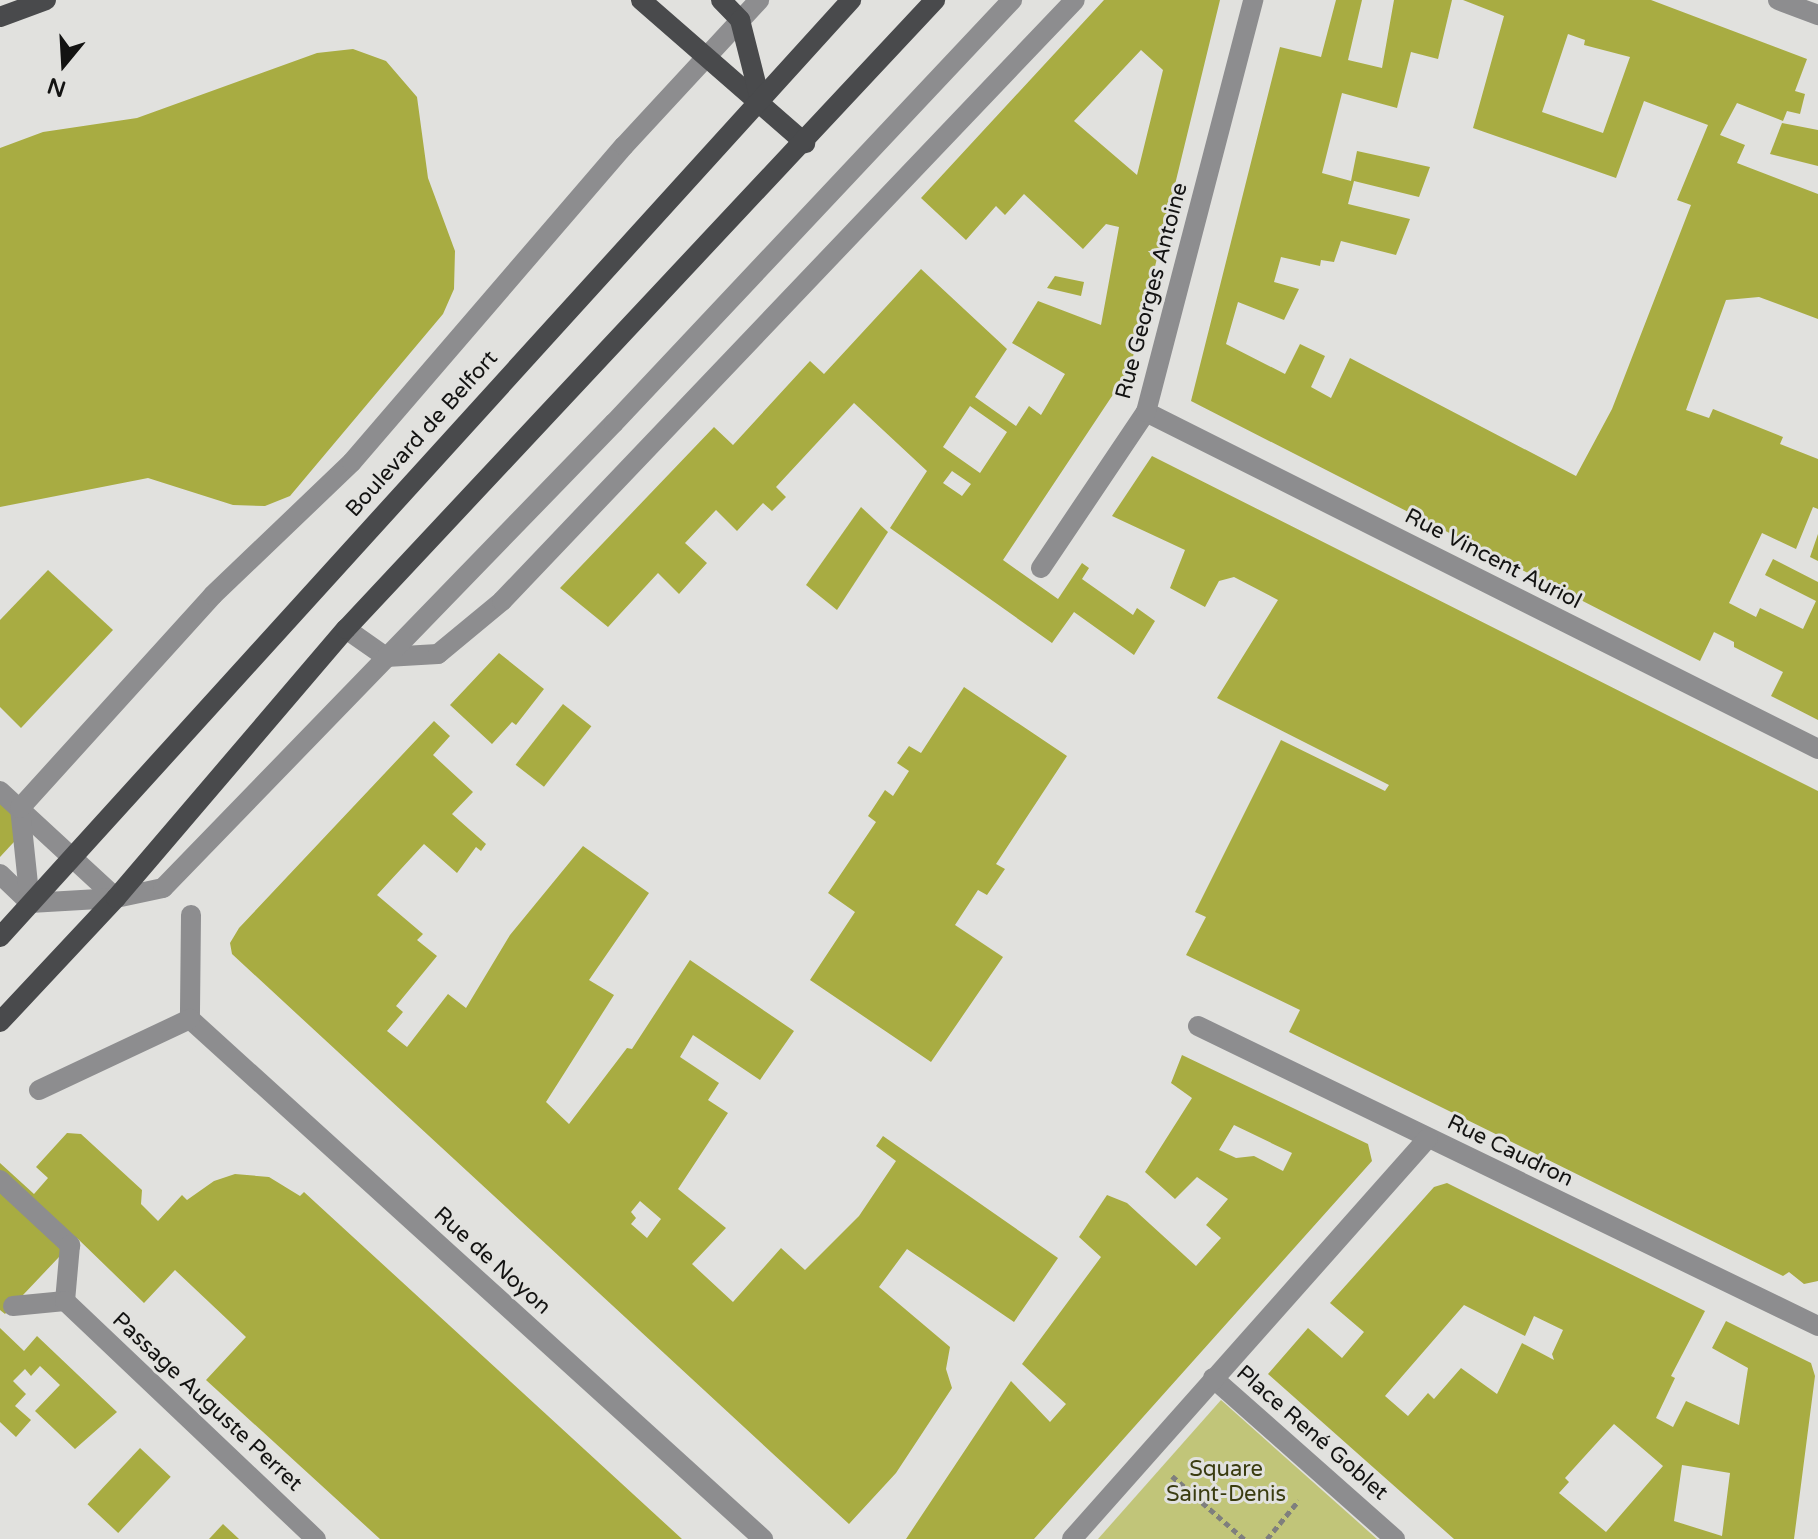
<!DOCTYPE html>
<html>
<head>
<meta charset="utf-8">
<style>
	body { margin:0 }
	#map { position:relative; width:1818px; height:1539px; overflow:hidden; background:#e1e1de; font-family:"Varela Round",sans-serif }
	div>[style] { position:absolute }
	[style*='--x'] { left:calc(var(--x)*1px); top:calc(var(--y)*1px); width:calc(var(--w)*1px); rotate:calc(var(--a)*1deg) }
	.green>* { inset:0; background:#c1c579 }
	.building>* { inset:0; background:#a8ac42; transform-origin:0 0 }
	.path>* { height:5px; margin-top:-2.5px; transform-origin:0; background:repeating-linear-gradient(90deg,#7f7f7d 0 6px,transparent 0 10px) }
	.minor>* { height:20px; margin:-10px; padding:0 10px; transform-origin:10px; border-radius:10px; background:#8d8d8f }
	.major>* { height:20px; margin:-10px; padding:0 10px; transform-origin:10px; border-radius:10px; background:#494a4c }
	span { translate:-50% -50%; white-space:nowrap; text-align:center; line-height:1.15; -webkit-text-stroke:6px #e1e1de; paint-order:stroke }
	.street-label { font-size:22px; color:#131312 }
	.park-label { font-size:22px; color:#3a3c10 }
	.north { position:absolute; left:24px; top:24px; width:80px; height:80px; -webkit-text-stroke:6px #e1e1de; paint-order:stroke; rotate:198deg; font-size:22px; font-weight:700; line-height:32px; text-align:center; color:#131312 }
	.north::after { content:''; display:block; margin:auto; width:28px; height:36px; background:#131312; clip-path:polygon(50% 0,100% 100%,50% 72%,0 100%) }
</style>
</head>
<body>
<div id="map">
	<div class="green">
		<i style="clip-path:polygon(1221px 1400px,1377px 1539px,1098px 1539px)"></i>
	</div>
	<div class="building">
		<i style="clip-path:polygon(evenodd,1104px 0,1220px 0,1130px 369px,1003px 560px,1058px 599px,1082px 563px,1089px 568px,1082px 579px,1133px 615px,1137px 608px,1155px 621px,1134px 655px,1074px 612px,1052px 643px,890px 528px,927px 471px,854px 403px,776px 487px,786px 497px,772px 511px,763px 503px,737px 531px,716px 510px,685px 543px,707px 563px,679px 594px,658px 573px,608px 627px,560px 588px,714px 427px,733px 445px,810px 361px,824px 374px,921px 269px,1007px 349px,975px 397px,1016px 426px,1029px 406px,1041px 415px,1065px 374px,1012px 343px,1038px 301px,1101px 325px,1119px 227px,1106px 224px,1083px 249px,1024px 194px,1005px 215px,996px 206px,966px 240px,921px 198px,1104px 0,1141px 50px,1163px 70px,1137px 175px,1074px 121px,1141px 50px,1104px 0,970px 406px,1007px 432px,980px 473px,943px 447px,970px 406px,1104px 0,952px 471px,971px 484px,962px 496px,943px 483px,952px 471px)"></i>
		<i style="clip-path:polygon(evenodd,1336px 0,1362px 0,1348px 60px,1382px 68px,1394px 0,1452px 0,1438px 59px,1411px 52px,1397px 108px,1342px 93px,1322px 173px,1351px 181px,1357px 151px,1430px 167px,1419px 197px,1354px 181px,1348px 204px,1410px 219px,1396px 255px,1341px 241px,1334px 262px,1321px 260px,1320px 266px,1281px 257px,1274px 282px,1299px 289px,1284px 320px,1238px 302px,1226px 344px,1285px 374px,1300px 344px,1325px 356px,1311px 387px,1331px 398px,1350px 358px,1576px 476px,1612px 409px,1691px 205px,1677px 200px,1708px 125px,1644px 101px,1616px 178px,1473px 128px,1504px 16px,1463px 0,1651px 0,1807px 59px,1795px 91px,1805px 94px,1800px 114px,1787px 111px,1783px 121px,1737px 103px,1720px 135px,1745px 145px,1737px 163px,1818px 194px,1818px 319px,1759px 297px,1726px 300px,1686px 410px,1709px 418px,1713px 409px,1783px 437px,1780px 444px,1818px 459px,1818px 509px,1813px 507px,1796px 549px,1762px 533px,1729px 603px,1756px 617px,1760px 608px,1803px 629px,1816px 601px,1765px 575px,1773px 559px,1818px 582px,1818px 720px,1771px 696px,1783px 672px,1734px 647px,1734px 642px,1714px 632px,1700px 661px,1191px 401px,1280px 47px,1321px 57px,1336px 0,1568px 34px,1585px 40px,1584px 45px,1630px 57px,1603px 133px,1542px 112px,1568px 34px)"></i>
		<i style="clip-path:polygon(353px 49px,386px 61px,417px 97px,428px 178px,455px 251px,454px 289px,443px 314px,290px 496px,265px 506px,233px 505px,148px 478px,0 507px,0 148px,43px 132px,137px 118px,317px 53px)"></i>
		<i style="clip-path:polygon(1782px 123px,1818px 130px,1818px 166px,1770px 154px)"></i>
		<i style="clip-path:polygon(1055px 276px,1084px 282px,1081px 296px,1047px 288px)"></i>
		<i style="clip-path:polygon(1152px 456px,1818px 791px,1818px 1281px,1804px 1284px,1789px 1272px,1783px 1276px,1289px 1032px,1300px 1010px,1186px 955px,1206px 917px,1195px 912px,1281px 740px,1385px 791px,1389px 785px,1217px 698px,1278px 600px,1234px 577px,1219px 581px,1205px 607px,1170px 588px,1185px 550px,1112px 516px)"></i>
		<i style="clip-path:polygon(861px 507px,888px 532px,837px 610px,806px 585px)"></i>
		<i style="clip-path:polygon(1818px 534px,1818px 561px,1810px 557px)"></i>
		<i style="clip-path:polygon(48px 570px,113px 630px,21px 728px,0 707px,0 620px)"></i>
		<i style="clip-path:polygon(499px 653px,544px 689px,516px 725px,512px 722px,492px 744px,450px 705px)"></i>
		<i style="clip-path:polygon(964px 687px,1067px 756px,996px 864px,1005px 869px,987px 895px,978px 890px,955px 925px,1003px 957px,931px 1062px,810px 980px,855px 912px,828px 893px,876px 822px,868px 816px,885px 790px,893px 796px,909px 771px,897px 763px,909px 746px,921px 753px)"></i>
		<i style="left:563px;top:704px;width:36px;height:77px;rotate:38deg"></i>
		<i style="clip-path:polygon(evenodd,434px 721px,450px 736px,433px 755px,473px 792px,452px 814px,486px 844px,481px 851px,476px 847px,457px 873px,424px 844px,377px 895px,423px 934px,417px 940px,437px 956px,396px 1006px,403px 1012px,387px 1031px,407px 1047px,448px 994px,466px 1008px,510px 935px,583px 846px,649px 893px,589px 980px,614px 995px,546px 1102px,569px 1124px,627px 1048px,632px 1049px,690px 960px,794px 1031px,760px 1080px,693px 1035px,680px 1057px,719px 1083px,708px 1100px,728px 1113px,678px 1189px,726px 1228px,692px 1264px,733px 1302px,781px 1248px,805px 1270px,859px 1216px,896px 1161px,876px 1146px,883px 1136px,1058px 1258px,1014px 1322px,907px 1249px,879px 1287px,950px 1347px,946px 1369px,952px 1388px,896px 1473px,849px 1524px,232px 954px,230px 943px,239px 928px,434px 721px,640px 1201px,661px 1219px,647px 1238px,631px 1224px,636px 1218px,631px 1212px,640px 1201px)"></i>
		<i style="clip-path:polygon(0 781px,38px 816px,0 857px)"></i>
		<i style="clip-path:polygon(evenodd,1182px 1055px,1368px 1144px,1372px 1161px,1034px 1539px,906px 1539px,1011px 1381px,1050px 1422px,1066px 1404px,1022px 1364px,1101px 1257px,1079px 1237px,1107px 1195px,1127px 1203px,1196px 1266px,1221px 1238px,1206px 1225px,1228px 1199px,1197px 1177px,1175px 1199px,1145px 1172px,1192px 1098px,1171px 1083px,1182px 1055px,1234px 1125px,1292px 1153px,1283px 1171px,1254px 1156px,1236px 1158px,1219px 1150px,1234px 1125px)"></i>
		<i style="clip-path:polygon(67px 1133px,81px 1134px,142px 1190px,141px 1204px,158px 1221px,182px 1195px,187px 1200px,214px 1181px,235px 1174px,269px 1177px,300px 1196px,304px 1192px,682px 1539px,380px 1539px,206px 1380px,246px 1337px,175px 1270px,144px 1303px,77px 1238px,5px 1314px,0 1310px,0 1163px,34px 1194px,48px 1178px,36px 1167px)"></i>
		<i style="clip-path:polygon(evenodd,1447px 1183px,1705px 1311px,1671px 1376px,1675px 1378px,1656px 1418px,1673px 1427px,1686px 1401px,1739px 1425px,1748px 1368px,1712px 1348px,1726px 1321px,1811px 1363px,1815px 1376px,1794px 1539px,1454px 1539px,1268px 1374px,1308px 1328px,1342px 1358px,1364px 1332px,1330px 1303px,1434px 1187px,1447px 1183px,1464px 1305px,1525px 1336px,1534px 1316px,1563px 1330px,1552px 1354px,1554px 1360px,1522px 1343px,1497px 1394px,1461px 1368px,1434px 1399px,1428px 1393px,1408px 1416px,1385px 1396px,1464px 1305px,1447px 1183px,1614px 1424px,1663px 1466px,1606px 1532px,1559px 1493px,1569px 1482px,1565px 1478px,1614px 1424px,1447px 1183px,1682px 1465px,1730px 1473px,1722px 1536px,1674px 1521px,1682px 1465px)"></i>
		<i style="clip-path:polygon(0 1328px,24px 1351px,37px 1336px,117px 1412px,75px 1449px,35px 1411px,60px 1385px,40px 1366px,31px 1376px,25px 1369px,13px 1381px,26px 1394px,15px 1406px,31px 1420px,16px 1437px,0 1422px)"></i>
		<i style="left:140px;top:1448px;width:42px;height:77px;rotate:43deg"></i>
		<i style="clip-path:polygon(223px 1524px,239px 1539px,209px 1539px)"></i>
	</div>
	<div class="path">
		<i style="--x:1172;--y:1476;--w:96;--a:41.2"></i>
		<i style="--x:1267;--y:1539;--w:50;--a:-50.6"></i>
	</div>
	<div class="minor">
		<i style="--x:1778;--y:0;--w:43;--a:20.6"></i>
		<i style="--x:1146;--y:412;--w:752;--a:26.63"></i>
		<i style="--x:1041;--y:568;--w:188;--a:-56.1"></i>
		<i style="--x:1146;--y:412;--w:426;--a:-75.4"></i>
		<i style="--x:346;--y:629;--w:49;--a:35"></i>
		<i style="--x:386;--y:657;--w:52;--a:-3.3"></i>
		<i style="--x:438;--y:654;--w:83;--a:-39.6"></i>
		<i style="--x:502;--y:601;--w:830;--a:-46.37"></i>
		<i style="--x:0;--y:791;--w:158;--a:42.7"></i>
		<i style="--x:0;--y:874;--w:42;--a:44"></i>
		<i style="--x:30;--y:903;--w:86;--a:-3.3"></i>
		<i style="--x:116;--y:898;--w:48;--a:-12"></i>
		<i style="--x:163;--y:888;--w:648;--a:-45.88"></i>
		<i style="--x:614;--y:423;--w:581;--a:-46.74"></i>
		<i style="--x:30;--y:903;--w:96;--a:-96"></i>
		<i style="--x:20;--y:808;--w:287;--a:-47.8"></i>
		<i style="--x:213;--y:595;--w:192;--a:-43.7"></i>
		<i style="--x:352;--y:462;--w:417;--a:-49.3"></i>
		<i style="--x:624;--y:146;--w:199;--a:-47.2"></i>
		<i style="--x:191;--y:915;--w:104;--a:90.6"></i>
		<i style="--x:190;--y:1019;--w:774;--a:42.22"></i>
		<i style="--x:1198;--y:1026;--w:689;--a:25.82"></i>
		<i style="--x:39;--y:1090;--w:167;--a:-25.2"></i>
		<i style="--x:0;--y:1180;--w:96;--a:42.9"></i>
		<i style="--x:70;--y:1245;--w:56;--a:95.1"></i>
		<i style="--x:13;--y:1306;--w:52;--a:-5.5"></i>
		<i style="--x:65;--y:1301;--w:346;--a:43.5"></i>
		<i style="--x:1213;--y:1378;--w:243;--a:41.5"></i>
		<i style="--x:1072;--y:1539;--w:536;--a:-48.4"></i>
	</div>
	<div class="major">
		<i style="--x:641;--y:0;--w:218;--a:41.1"></i>
		<i style="--x:721;--y:0;--w:28;--a:46"></i>
		<i style="--x:740;--y:20;--w:81;--a:75.8"></i>
		<i style="--x:0;--y:17;--w:49;--a:-20.3"></i>
		<i style="--x:0;--y:937;--w:1266;--a:-47.75"></i>
		<i style="--x:0;--y:1022;--w:170;--a:-46.9"></i>
		<i style="--x:116;--y:898;--w:354;--a:-49.5"></i>
		<i style="--x:346;--y:629;--w:862;--a:-46.88"></i>
	</div>
	<div class="street-label">
		<span style="left:1152px;top:291px;rotate:-75deg">Rue Georges Antoine</span>
		<span style="left:422px;top:434px;rotate:-48deg">Boulevard de Belfort</span>
		<span style="left:1493px;top:559px;rotate:27deg">Rue Vincent Auriol</span>
		<span style="left:1510px;top:1151px;rotate:26deg">Rue Caudron</span>
		<span style="left:492px;top:1261px;rotate:42deg">Rue de Noyon</span>
		<span style="left:207px;top:1402px;rotate:43deg">Passage Auguste Perret</span>
		<span style="left:1312px;top:1433px;rotate:41deg">Place René Goblet</span>
	</div>
	<div class="park-label">
		<span style="left:1226px;top:1482px">Square<br>Saint-Denis</span>
	</div>
	<div class="north">N</div>
</div>
</body>
</html>
